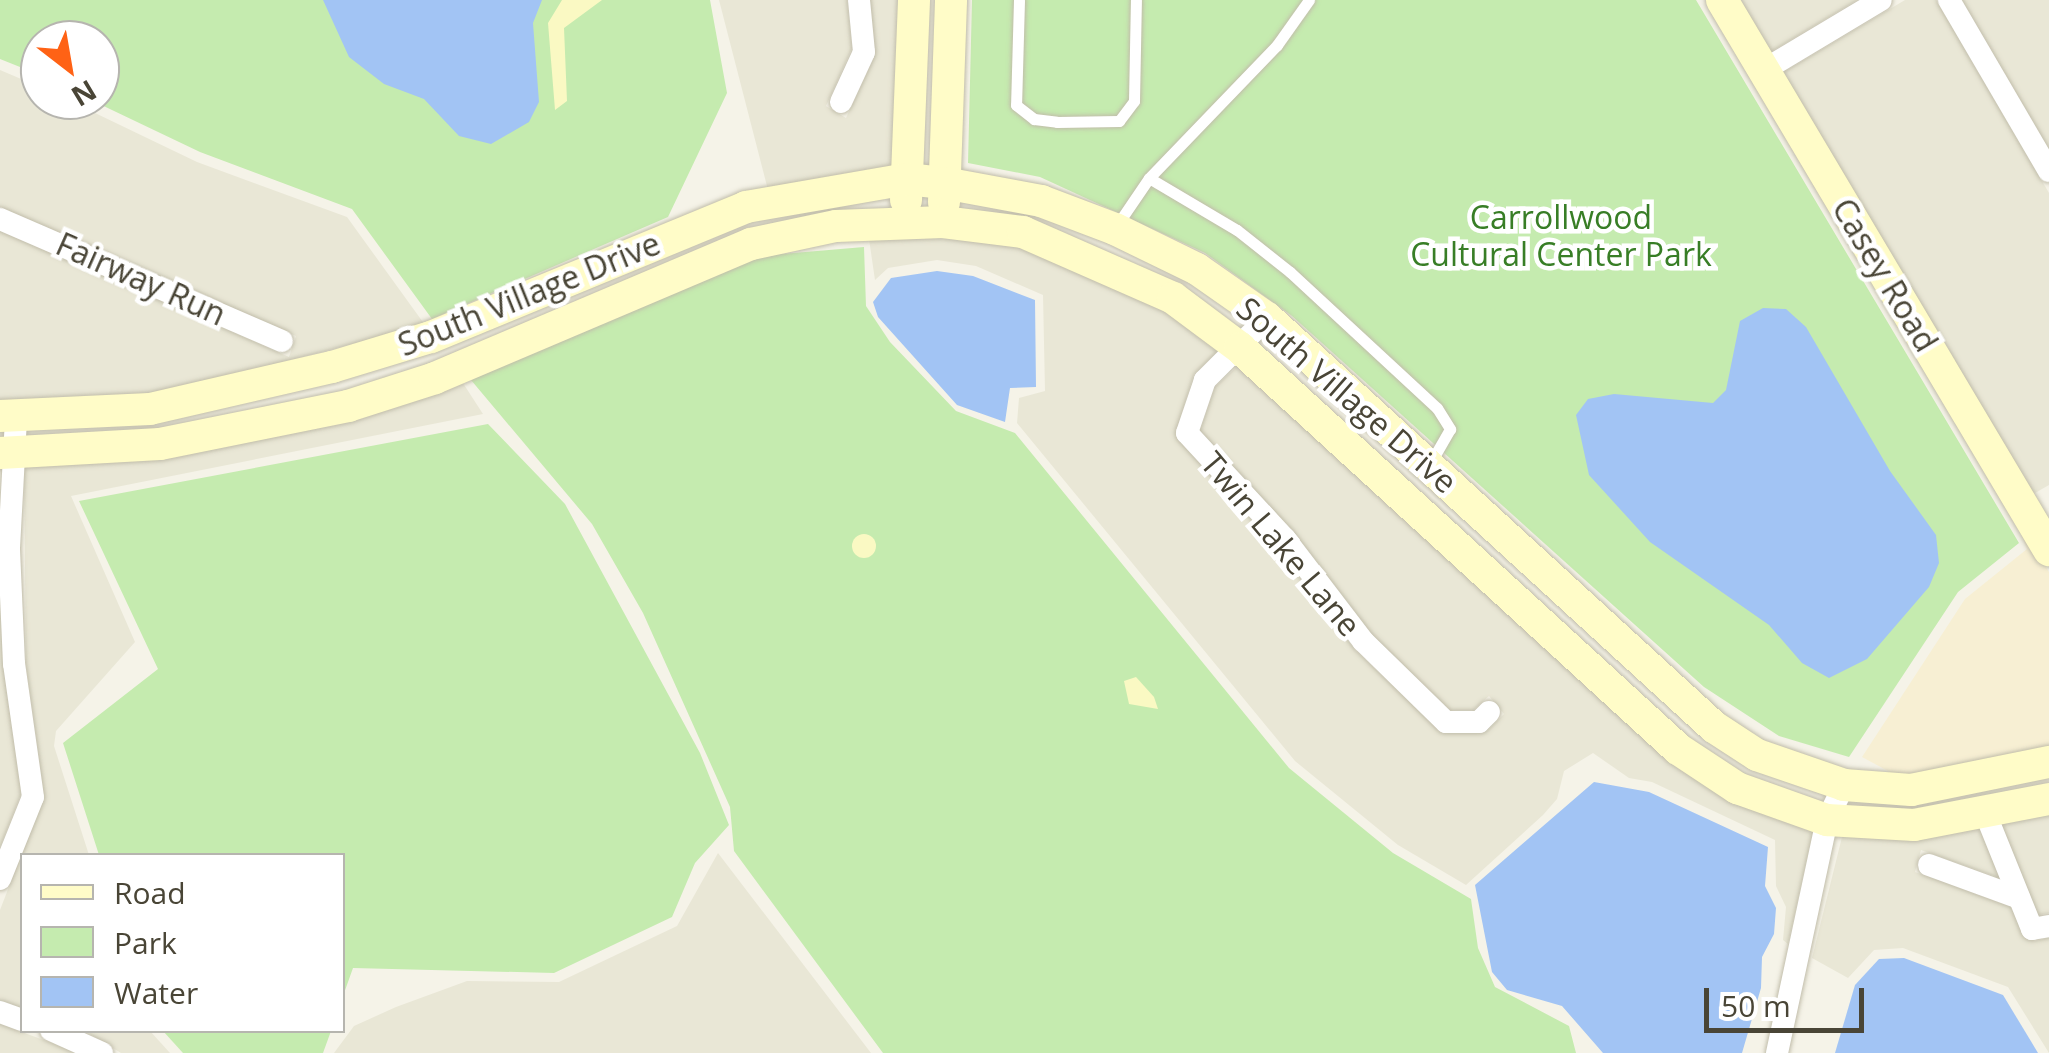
<!DOCTYPE html>
<html>
<head>
<meta charset="utf-8">
<style>
	body { margin:0 }
	#map { position:relative; width:2049px; height:1053px; overflow:hidden; background:#f5f3e8; font-family:"Open Sans",sans-serif }
	div>[style] { position:absolute }
	[style*='--x'] { left:calc(var(--x)*1px); top:calc(var(--y)*1px); width:calc(var(--w)*1px); rotate:calc(var(--a)*1deg) }
	.residential>* { inset:0; background:#e9e7d6 }
	.commercial>* { inset:0; background:#f7efd3 }
	.green>* { inset:0; background:#c5ebaf }
	.sand>* { inset:0; background:#faf9c3 }
	.round { border-radius:50% }
	.water>* { inset:0; background:#a2c4f4 }
	.roads { filter:drop-shadow(0 0 2px #c1bdaa) drop-shadow(0 0 2px #c1bdaa) }
	.lane>* { height:11px; margin:-5.5px; padding:0 5.5px; transform-origin:5.5px; border-radius:5.5px; background:#fff }
	.street>* { height:22px; margin:-11px; padding:0 11px; transform-origin:11px; border-radius:11px; background:#fff }
	.secondary>* { height:32px; margin:-16px; padding:0 16px; transform-origin:16px; border-radius:16px; background:#fffcc8 }
	span { translate:-50% -50%; white-space:nowrap; text-align:center; line-height:1.15; -webkit-text-stroke:9px #fff; paint-order:stroke }
	.park-label { font-size:32px; color:#387e26 }
	.street-label { font-size:32px; color:#494536 }
	.legend { position:absolute; left:20px; top:853px; width:325px; height:180px; box-sizing:border-box; background:#fff; border:2px solid #b6b5af; margin:0; padding:12px 18px; list-style:none; font-size:30px; color:#494536 }
	.legend li { display:flex; align-items:center; gap:20px; height:50px }
	.legend b { width:50px; border:2px solid #b6b5af }
	.north { position:absolute; left:20px; top:20px; width:100px; height:100px; box-sizing:border-box; background:#fff; border:2px solid #b6b5af; border-radius:50%; rotate:149deg; font-size:28px; font-weight:700; line-height:40px; text-align:center; color:#494536 }
	.north::after { content:''; display:block; margin:auto; width:35px; height:45px; background:#ff6215; clip-path:polygon(50% 0,100% 100%,50% 72%,0 100%) }
	.scale { position:absolute; left:1704px; top:988px; width:160px; height:45px; box-sizing:border-box; border:5px solid #494536; border-top:0; padding-left:12px; font-size:30px; line-height:35px; white-space:nowrap; color:#494536; -webkit-text-stroke:8px #fff; paint-order:stroke }
</style>
</head>
<body>
<div id="map">
	<div class="residential">
		<i style="clip-path:polygon(719px 0,847px 0,852px 48px,826px 106px,846px 118px,874px 58px,870px 0,903px 0,895px 168px,768px 190px)"></i>
		<i style="clip-path:polygon(1735px 0,1857px 0,1767px 54px)"></i>
		<i style="clip-path:polygon(1905px 0,1936px 0,2049px 193px,2049px 485px,2030px 496px,1779px 75px)"></i>
		<i style="clip-path:polygon(1962px 0,2049px 0,2049px 150px)"></i>
		<i style="clip-path:polygon(0 70px,40px 87px,40px 100px,68px 100px,197px 162px,347px 217px,425px 325px,148px 397px,0 404px,0 231px,289px 357px,296px 336px,0 207px)"></i>
		<i style="clip-path:polygon(907px 233px,1021px 244px,1168px 308px,1222px 348px,1194px 374px,1177px 428px,1180px 441px,1276px 546px,1355px 650px,1439px 730px,1487px 731px,1504px 714px,1489px 696px,1473px 710px,1450px 710px,1371px 634px,1200px 431px,1215px 387px,1241px 363px,1671px 758px,1814px 827px,1788px 944px,1783px 940px,1786px 907px,1776px 886px,1775px 840px,1652px 782px,1629px 778px,1593px 753px,1564px 771px,1557px 799px,1543px 815px,1466px 885px,1398px 845px,1295px 761px,1017px 423px,1019px 398px,1045px 391px,1043px 295px,976px 266px,937px 260px,888px 268px,875px 280px,869px 239px)"></i>
		<i style="clip-path:polygon(461px 380px,483px 414px,71px 496px,135px 642px,56px 731px,54px 746px,89px 855px,22px 856px,22px 1008px,0 1000px,0 910px,44px 796px,26px 664px,24px 465px)"></i>
		<i style="clip-path:polygon(0 603px,21px 794px,0 847px)"></i>
		<i style="clip-path:polygon(2049px 812px,2049px 913px,2038px 915px,2001px 824px)"></i>
		<i style="clip-path:polygon(1979px 828px,2000px 878px,1921px 850px,1915px 872px,2011px 907px,2022px 932px,2035px 941px,2049px 938px,2049px 1053px,2008px 987px,1903px 948px,1874px 950px,1848px 978px,1812px 958px,1843px 833px)"></i>
		<i style="clip-path:polygon(718px 853px,871px 1053px,334px 1053px,354px 1026px,396px 1007px,467px 981px,559px 982px,677px 926px)"></i>
		<i style="clip-path:polygon(0 1024px,79px 1053px,0 1053px)"></i>
		<i style="clip-path:polygon(85px 1031px,150px 1031px,170px 1053px,121px 1053px)"></i>
	</div>
	<div class="commercial">
		<i style="clip-path:polygon(2011px 508px,2049px 572px,2049px 749px,1901px 778px,1862px 757px,1965px 599px,2027px 549px)"></i>
	</div>
	<div class="green">
		<i style="clip-path:polygon(0 0,710px 0,727px 93px,668px 217px,432px 319px,352px 209px,200px 152px,91px 100px,100px 100px,100px 40px,40px 40px,40px 75px,0 59px)"></i>
		<i style="clip-path:polygon(972px 0,1696px 0,2019px 543px,1958px 592px,1849px 757px,1779px 736px,1704px 687px,1292px 316px,1205px 253px,1040px 177px,968px 163px)"></i>
		<i style="clip-path:polygon(864px 247px,866px 306px,890px 342px,956px 411px,1015px 433px,1289px 768px,1393px 853px,1471px 899px,1478px 948px,1495px 987px,1569px 1026px,1576px 1053px,883px 1053px,734px 851px,730px 807px,643px 613px,592px 524px,471px 380px,727px 267px,770px 255px)"></i>
		<i style="clip-path:polygon(488px 424px,565px 504px,700px 753px,729px 825px,695px 863px,672px 917px,554px 973px,353px 968px,343px 996px,342px 856px,99px 855px,63px 743px,158px 669px,79px 501px)"></i>
		<i style="clip-path:polygon(163px 1031px,331px 1031px,323px 1053px,183px 1053px)"></i>
	</div>
	<div class="sand">
		<i style="clip-path:polygon(562px 0,602px 0,564px 28px,567px 101px,555px 110px,548px 23px)"></i>
		<i class="round" style="left:852px;top:534px;width:24px;height:24px"></i>
		<i style="clip-path:polygon(1136px 677px,1154px 697px,1158px 709px,1129px 704px,1124px 681px)"></i>
	</div>
	<div class="water">
		<i style="clip-path:polygon(323px 0,542px 0,533px 23px,539px 102px,529px 122px,491px 144px,459px 136px,424px 99px,384px 84px,349px 57px)"></i>
		<i style="clip-path:polygon(937px 271px,973px 276px,1035px 300px,1036px 387px,1010px 388px,1005px 422px,957px 405px,878px 317px,873px 302px,891px 278px)"></i>
		<i style="clip-path:polygon(1763px 308px,1786px 309px,1806px 327px,1890px 471px,1936px 535px,1939px 563px,1929px 587px,1867px 659px,1829px 678px,1802px 663px,1769px 625px,1650px 542px,1589px 475px,1576px 415px,1588px 399px,1614px 394px,1713px 403px,1726px 390px,1740px 321px)"></i>
		<i style="clip-path:polygon(1594px 782px,1649px 792px,1768px 847px,1765px 886px,1776px 908px,1774px 934px,1762px 957px,1761px 988px,1742px 1053px,1603px 1053px,1562px 1006px,1507px 990px,1492px 972px,1475px 885px)"></i>
		<i style="clip-path:polygon(1904px 958px,2003px 995px,2038px 1053px,1835px 1053px,1855px 985px,1879px 959px)"></i>
	</div>
	<div class="roads">
		<div class="lane">
			<i style="--x:1019;--y:0;--w:105;--a:91.6"></i>
			<i style="--x:1016;--y:105;--w:23;--a:38"></i>
			<i style="--x:1034;--y:119;--w:23;--a:7"></i>
			<i style="--x:1057;--y:122;--w:62;--a:-0.9"></i>
			<i style="--x:1119;--y:121;--w:25;--a:-53"></i>
			<i style="--x:1134;--y:101;--w:101;--a:-88.9"></i>
			<i style="--x:1149;--y:178;--w:102;--a:30.6"></i>
			<i style="--x:1237;--y:230;--w:68;--a:38.4"></i>
			<i style="--x:1290;--y:272;--w:200;--a:42.8"></i>
			<i style="--x:1437;--y:408;--w:25;--a:58"></i>
			<i style="--x:1450;--y:429;--w:38;--a:120"></i>
			<i style="--x:1115;--y:228;--w:60;--a:-55.8"></i>
			<i style="--x:1149;--y:178;--w:185;--a:-46.1"></i>
			<i style="--x:1277;--y:45;--w:55;--a:-54.6"></i>
		</div>
		<div class="street">
			<i style="--x:1949;--y:0;--w:198;--a:59.7"></i>
			<i style="--x:1764;--y:70;--w:136;--a:-30.9"></i>
			<i style="--x:841;--y:102;--w:55;--a:-65.3"></i>
			<i style="--x:864;--y:52;--w:52;--a:-95.5"></i>
			<i style="--x:0;--y:219;--w:307;--a:23.4"></i>
			<i style="--x:1267;--y:318;--w:88;--a:135"></i>
			<i style="--x:1205;--y:380;--w:56;--a:108.8"></i>
			<i style="--x:1187;--y:433;--w:144;--a:47.2"></i>
			<i style="--x:1285;--y:539;--w:128;--a:52.6"></i>
			<i style="--x:1363;--y:641;--w:116;--a:44.3"></i>
			<i style="--x:1446;--y:722;--w:33;--a:0"></i>
			<i style="--x:1479;--y:722;--w:14;--a:-45"></i>
			<i style="--x:1986;--y:815;--w:123;--a:68"></i>
			<i style="--x:2032;--y:929;--w:17;--a:-10"></i>
			<i style="--x:1929;--y:865;--w:96;--a:20.1"></i>
			<i style="--x:0;--y:879;--w:88;--a:-68.1"></i>
			<i style="--x:33;--y:797;--w:134;--a:-98.1"></i>
			<i style="--x:14;--y:664;--w:116;--a:-92.5"></i>
			<i style="--x:9;--y:548;--w:131;--a:-86.9"></i>
			<i style="--x:0;--y:1012;--w:23;--a:20"></i>
			<i style="--x:51;--y:1030;--w:56;--a:24.3"></i>
			<i style="--x:1777;--y:1053;--w:238;--a:-77.9"></i>
			<i style="--x:1827;--y:820;--w:39;--a:-64"></i>
		</div>
		<div class="secondary">
			<i style="--x:1722;--y:0;--w:640;--a:59.27"></i>
			<i style="--x:906;--y:200;--w:200;--a:-87.7"></i>
			<i style="--x:944;--y:202;--w:202;--a:-88"></i>
			<i style="--x:0;--y:416;--w:150;--a:-2.7"></i>
			<i style="--x:150;--y:409;--w:187;--a:-13"></i>
			<i style="--x:332;--y:367;--w:103;--a:-16.9"></i>
			<i style="--x:431;--y:337;--w:341;--a:-22.4"></i>
			<i style="--x:746;--y:207;--w:162;--a:-9.9"></i>
			<i style="--x:906;--y:179;--w:38;--a:6"></i>
			<i style="--x:944;--y:183;--w:99;--a:10.5"></i>
			<i style="--x:1041;--y:201;--w:79;--a:20.7"></i>
			<i style="--x:1115;--y:229;--w:91;--a:26"></i>
			<i style="--x:1197;--y:269;--w:85;--a:35"></i>
			<i style="--x:1267;--y:318;--w:606;--a:42.46"></i>
			<i style="--x:1714;--y:727;--w:51;--a:33.1"></i>
			<i style="--x:1757;--y:755;--w:92;--a:19"></i>
			<i style="--x:1844;--y:785;--w:67;--a:4.3"></i>
			<i style="--x:1911;--y:790;--w:141;--a:-11.5"></i>
			<i style="--x:0;--y:453;--w:160;--a:-3.2"></i>
			<i style="--x:160;--y:444;--w:192;--a:-11.4"></i>
			<i style="--x:348;--y:406;--w:91;--a:-17.8"></i>
			<i style="--x:435;--y:378;--w:343;--a:-23"></i>
			<i style="--x:751;--y:244;--w:87;--a:-12"></i>
			<i style="--x:836;--y:226;--w:107;--a:-2.1"></i>
			<i style="--x:943;--y:222;--w:81;--a:7.1"></i>
			<i style="--x:1023;--y:232;--w:164;--a:23.7"></i>
			<i style="--x:1173;--y:298;--w:84;--a:36.7"></i>
			<i style="--x:1240;--y:348;--w:594;--a:42.47"></i>
			<i style="--x:1678;--y:749;--w:71;--a:33.5"></i>
			<i style="--x:1737;--y:788;--w:96;--a:19.6"></i>
			<i style="--x:1827;--y:820;--w:87;--a:3.3"></i>
			<i style="--x:1914;--y:825;--w:137;--a:-10.9"></i>
		</div>
	</div>
	<div class="park-label">
		<span style="left:1561px;top:236px">Carrollwood<br>Cultural Center Park</span>
	</div>
	<div class="street-label">
		<span style="left:1885px;top:275px;rotate:59deg">Casey Road</span>
		<span style="left:141px;top:279px;rotate:24deg">Fairway Run</span>
		<span style="left:529px;top:294px;rotate:-22deg">South Village Drive</span>
		<span style="left:1347px;top:395px;rotate:41deg">South Village Drive</span>
		<span style="left:1281px;top:544px;rotate:50deg">Twin Lake Lane</span>
	</div>
	<ul class="legend">
	<li><b style="height:12px;background:#fffcc8"></b>Road</li>
	<li><b style="height:28px;background:#c5ebaf"></b>Park</li>
	<li><b style="height:28px;background:#a2c4f4"></b>Water</li>
	</ul>
	<div class="north">N</div>
	<div class="scale">50 m</div>
</div>
</body>
</html>
